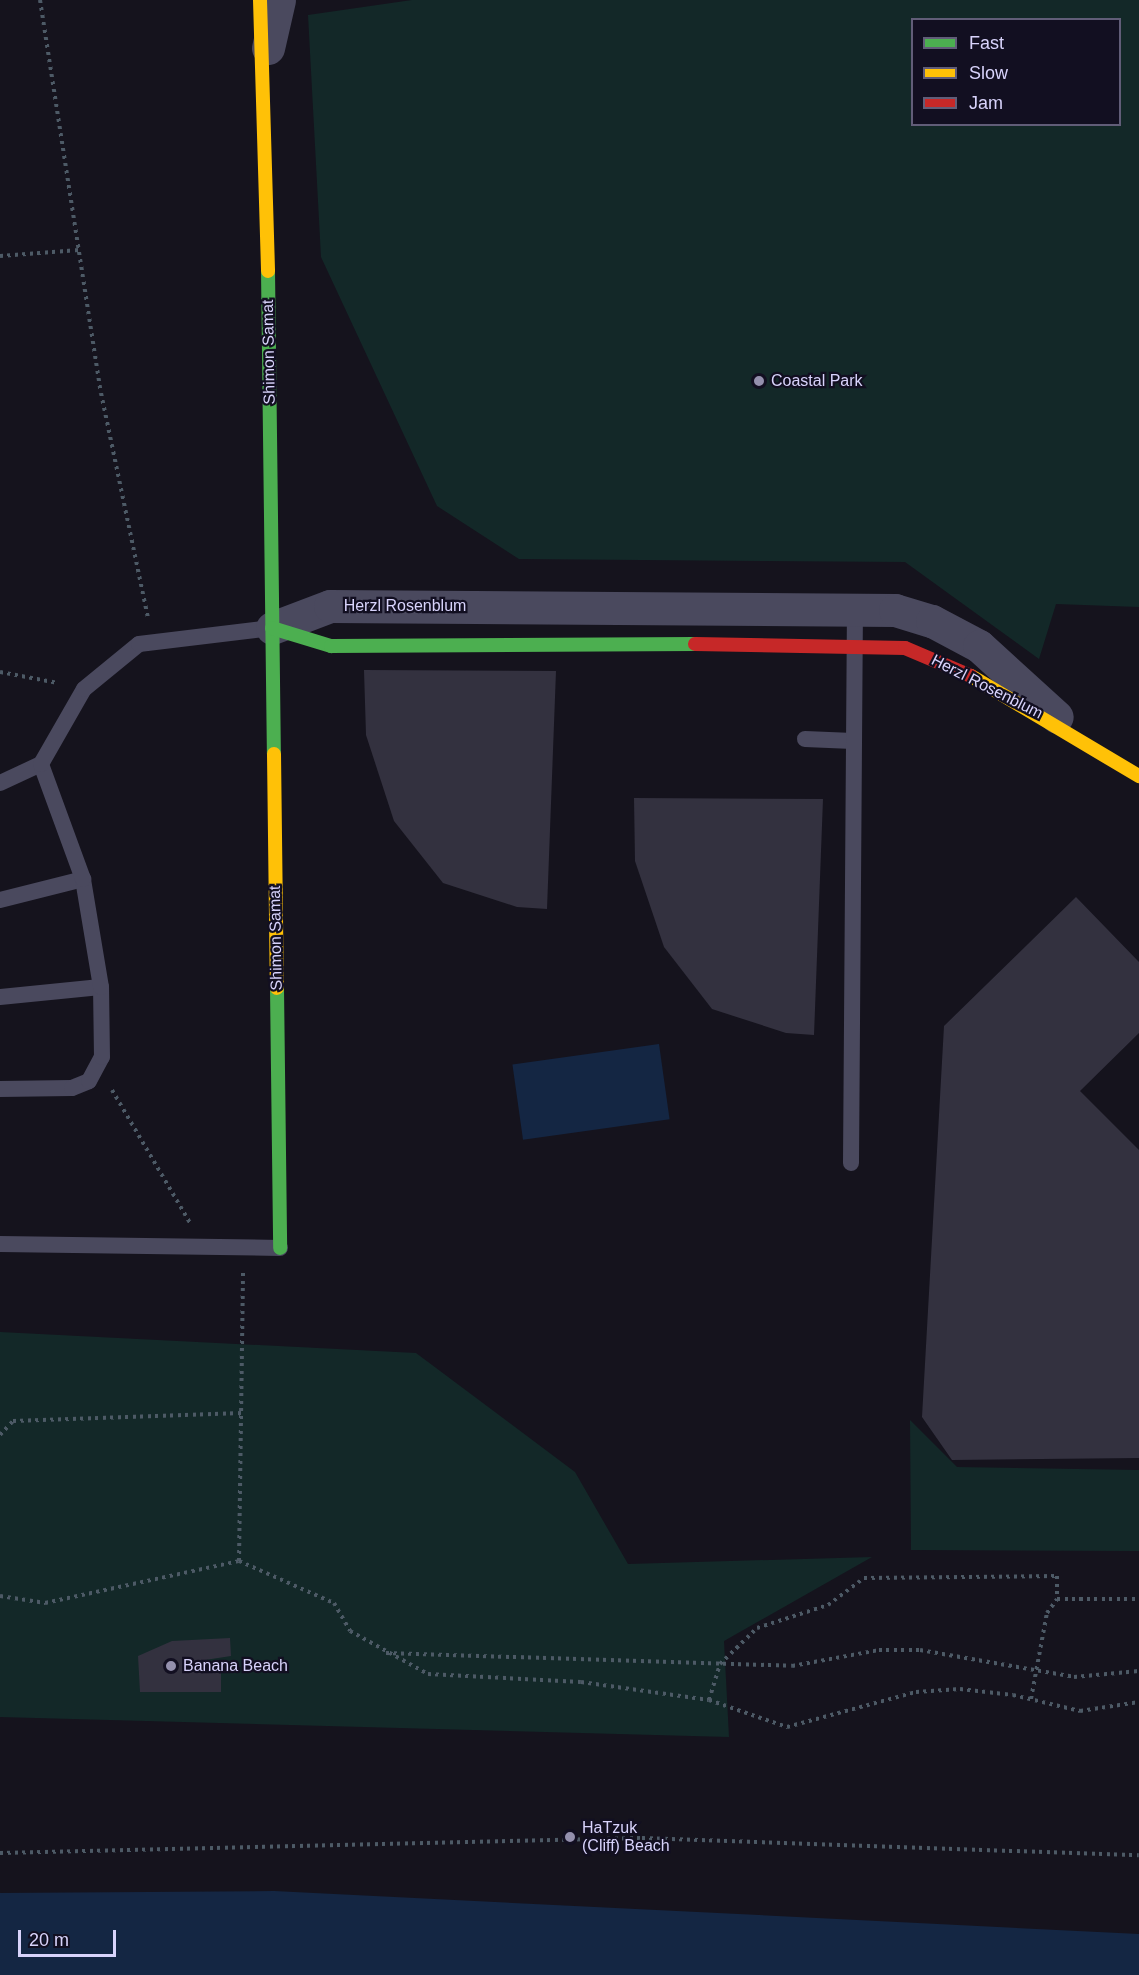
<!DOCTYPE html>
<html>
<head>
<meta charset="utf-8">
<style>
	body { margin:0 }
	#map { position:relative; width:1139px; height:1975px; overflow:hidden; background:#15131d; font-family:Arial,sans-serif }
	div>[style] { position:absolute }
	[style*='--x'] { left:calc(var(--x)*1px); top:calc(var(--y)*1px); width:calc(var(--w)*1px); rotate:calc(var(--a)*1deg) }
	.green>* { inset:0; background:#132828 }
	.water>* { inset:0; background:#142643; transform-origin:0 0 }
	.building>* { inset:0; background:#33313f }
	.path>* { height:4px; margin-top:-2px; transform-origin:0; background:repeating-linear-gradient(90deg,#4d5a66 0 3px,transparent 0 7.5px) }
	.lane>* { height:16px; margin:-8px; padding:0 8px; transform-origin:8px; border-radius:8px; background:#4a495e }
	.street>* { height:33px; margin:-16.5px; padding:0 16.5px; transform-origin:16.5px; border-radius:16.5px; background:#4a495e }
	.fast>* { height:14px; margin:-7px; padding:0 7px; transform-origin:7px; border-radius:7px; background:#4caf50 }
	.slow>* { height:14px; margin:-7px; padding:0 7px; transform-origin:7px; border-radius:7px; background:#ffc107 }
	.jam>* { height:14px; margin:-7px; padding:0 7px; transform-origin:7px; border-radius:7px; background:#c62828 }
	.dots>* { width:16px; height:16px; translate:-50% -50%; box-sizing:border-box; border:3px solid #120f21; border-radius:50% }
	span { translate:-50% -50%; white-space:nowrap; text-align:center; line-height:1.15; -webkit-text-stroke:4.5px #120f21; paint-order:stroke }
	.street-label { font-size:16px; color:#d8d3fb }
	.poi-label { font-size:16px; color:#d8d3fb }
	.left { translate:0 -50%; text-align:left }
	.legend { position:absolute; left:911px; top:18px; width:210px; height:108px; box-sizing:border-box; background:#120f21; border:2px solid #615d78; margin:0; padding:8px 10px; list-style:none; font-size:18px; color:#d8d3fb }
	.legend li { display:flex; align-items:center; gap:12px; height:30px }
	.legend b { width:30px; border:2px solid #615d78 }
	.scale { position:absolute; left:18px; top:1930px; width:98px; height:27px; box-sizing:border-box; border:3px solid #d8d3fb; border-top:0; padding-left:8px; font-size:18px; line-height:21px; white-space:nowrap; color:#d8d3fb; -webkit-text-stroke:4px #120f21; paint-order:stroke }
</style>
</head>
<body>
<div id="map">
	<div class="green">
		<i style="clip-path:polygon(evenodd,412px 0,1139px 0,1139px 607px,1056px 604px,1039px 659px,905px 562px,519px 559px,437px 506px,321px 257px,308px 15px,412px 0,912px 20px,1120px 20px,1120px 124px,912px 124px,912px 20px)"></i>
		<i style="clip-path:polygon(0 1332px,416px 1353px,575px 1472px,628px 1564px,872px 1557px,724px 1641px,729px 1737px,0 1717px)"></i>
		<i style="clip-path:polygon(910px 1420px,957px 1467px,1139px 1470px,1139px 1551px,911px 1550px)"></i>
	</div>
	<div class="water">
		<i style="left:659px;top:1044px;width:76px;height:148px;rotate:82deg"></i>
		<i style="clip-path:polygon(274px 1891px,1139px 1934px,1139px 1975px,0 1975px,0 1893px)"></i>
	</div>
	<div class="building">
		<i style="clip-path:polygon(364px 670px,556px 671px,547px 909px,517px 907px,443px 883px,394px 821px,366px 735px)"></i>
		<i style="clip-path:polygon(634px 798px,823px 799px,814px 1035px,786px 1033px,712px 1009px,664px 947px,635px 861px)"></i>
		<i style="clip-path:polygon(1076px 897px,1139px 962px,1139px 1033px,1080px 1091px,1139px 1150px,1139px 1458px,952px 1460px,922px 1417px,944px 1026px)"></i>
		<i style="clip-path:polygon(230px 1638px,231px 1656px,205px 1660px,204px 1673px,221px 1673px,221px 1692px,140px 1692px,138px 1656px,172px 1641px)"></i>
	</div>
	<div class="path">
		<i style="--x:40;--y:0;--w:398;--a:81.2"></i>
		<i style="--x:101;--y:393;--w:230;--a:78.2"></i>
		<i style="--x:0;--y:256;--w:79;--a:-4.3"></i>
		<i style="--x:0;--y:672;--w:59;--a:10.7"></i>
		<i style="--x:112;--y:1090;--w:154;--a:59.6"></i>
		<i style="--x:0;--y:1435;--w:19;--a:-47"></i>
		<i style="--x:13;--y:1421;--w:229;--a:-2"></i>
		<i style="--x:239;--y:1561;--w:289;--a:-89.2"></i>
		<i style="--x:0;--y:1596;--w:46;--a:8.8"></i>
		<i style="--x:45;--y:1603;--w:198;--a:-12.2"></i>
		<i style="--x:239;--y:1561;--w:104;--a:23.9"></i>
		<i style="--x:334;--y:1603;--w:32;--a:60"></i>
		<i style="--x:350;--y:1631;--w:89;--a:28.9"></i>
		<i style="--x:428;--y:1674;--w:153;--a:3"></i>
		<i style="--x:581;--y:1682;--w:129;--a:8"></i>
		<i style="--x:709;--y:1700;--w:83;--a:19.1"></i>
		<i style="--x:787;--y:1727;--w:134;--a:-15.2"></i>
		<i style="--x:916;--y:1692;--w:44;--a:-3.9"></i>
		<i style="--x:960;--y:1689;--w:53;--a:6.5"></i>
		<i style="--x:1013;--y:1695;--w:69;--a:13.4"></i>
		<i style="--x:1080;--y:1711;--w:60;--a:-8.7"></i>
		<i style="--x:386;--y:1653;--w:406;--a:1.8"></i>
		<i style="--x:792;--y:1666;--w:88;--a:-10.4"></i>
		<i style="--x:879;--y:1650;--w:41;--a:0"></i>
		<i style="--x:920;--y:1650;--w:156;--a:9.9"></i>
		<i style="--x:1074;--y:1677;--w:65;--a:-5.3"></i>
		<i style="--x:1031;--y:1699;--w:87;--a:-79.5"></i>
		<i style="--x:1047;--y:1613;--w:17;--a:-54"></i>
		<i style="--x:709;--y:1700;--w:38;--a:-73"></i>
		<i style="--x:720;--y:1664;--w:52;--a:-44.2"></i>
		<i style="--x:757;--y:1628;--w:75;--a:-17.9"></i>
		<i style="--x:828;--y:1605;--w:45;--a:-36.9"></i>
		<i style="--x:864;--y:1578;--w:193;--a:-0.6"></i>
		<i style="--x:1057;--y:1576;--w:23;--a:90"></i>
		<i style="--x:1057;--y:1599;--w:82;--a:0"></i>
		<i style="--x:0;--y:1853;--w:642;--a:-1.34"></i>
		<i style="--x:642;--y:1838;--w:497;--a:2"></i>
	</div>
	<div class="lane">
		<i style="--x:805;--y:739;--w:48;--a:2.4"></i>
		<i style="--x:0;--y:783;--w:45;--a:-24.9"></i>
		<i style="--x:0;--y:900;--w:86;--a:-14.2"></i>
		<i style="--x:0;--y:997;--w:101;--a:-5.7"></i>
		<i style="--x:0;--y:1089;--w:72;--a:-0.8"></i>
		<i style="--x:72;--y:1088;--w:18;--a:-22"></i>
		<i style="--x:89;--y:1081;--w:27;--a:-62"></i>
		<i style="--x:102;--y:1057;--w:70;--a:-90.8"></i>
		<i style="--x:101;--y:987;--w:109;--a:-99.5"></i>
		<i style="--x:83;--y:879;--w:122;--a:-110.1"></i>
		<i style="--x:41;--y:764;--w:86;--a:-60.2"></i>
		<i style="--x:84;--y:689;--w:71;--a:-39.3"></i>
		<i style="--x:139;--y:644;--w:134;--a:-6.9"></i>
		<i style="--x:851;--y:1163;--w:558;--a:-89.59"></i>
		<i style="--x:0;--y:1244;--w:280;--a:0.8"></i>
	</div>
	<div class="street">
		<i style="--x:268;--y:48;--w:49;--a:-77.1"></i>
		<i style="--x:272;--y:628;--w:62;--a:-20.8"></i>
		<i style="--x:330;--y:606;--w:565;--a:0.41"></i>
		<i style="--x:895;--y:610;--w:39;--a:17"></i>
		<i style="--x:932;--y:621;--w:53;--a:28"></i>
		<i style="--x:979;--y:646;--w:105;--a:42.3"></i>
	</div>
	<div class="fast">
		<i style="--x:268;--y:271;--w:483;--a:89.3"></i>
		<i style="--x:272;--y:628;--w:62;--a:17"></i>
		<i style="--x:331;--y:646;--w:364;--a:-0.3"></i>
		<i style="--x:277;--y:988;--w:260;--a:89.3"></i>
	</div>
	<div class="slow">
		<i style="--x:260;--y:0;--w:271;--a:88.3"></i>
		<i style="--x:971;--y:676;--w:196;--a:30.8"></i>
		<i style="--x:274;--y:754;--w:234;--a:89.3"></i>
	</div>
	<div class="jam">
		<i style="--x:695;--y:644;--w:210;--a:1.1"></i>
		<i style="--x:905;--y:648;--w:72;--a:23"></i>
	</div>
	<div class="dots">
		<i style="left:759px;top:381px;background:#9490ad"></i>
		<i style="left:171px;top:1666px;background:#9490ad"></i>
		<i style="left:570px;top:1837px;background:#9490ad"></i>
	</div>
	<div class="street-label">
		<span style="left:269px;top:352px;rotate:-91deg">Shimon Samat</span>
		<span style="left:405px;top:606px">Herzl Rosenblum</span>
		<span style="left:987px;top:687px;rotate:27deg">Herzl Rosenblum</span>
		<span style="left:276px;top:938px;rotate:-91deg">Shimon Samat</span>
	</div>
	<div class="poi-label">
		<span class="left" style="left:771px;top:381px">Coastal Park</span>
		<span class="left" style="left:183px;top:1666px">Banana Beach</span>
		<span class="left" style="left:582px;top:1837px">HaTzuk<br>(Cliff) Beach</span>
	</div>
	<ul class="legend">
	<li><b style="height:8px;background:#4caf50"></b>Fast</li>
	<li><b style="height:8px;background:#ffc107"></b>Slow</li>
	<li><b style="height:8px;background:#c62828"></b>Jam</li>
	</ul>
	<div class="scale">20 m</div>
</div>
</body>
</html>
